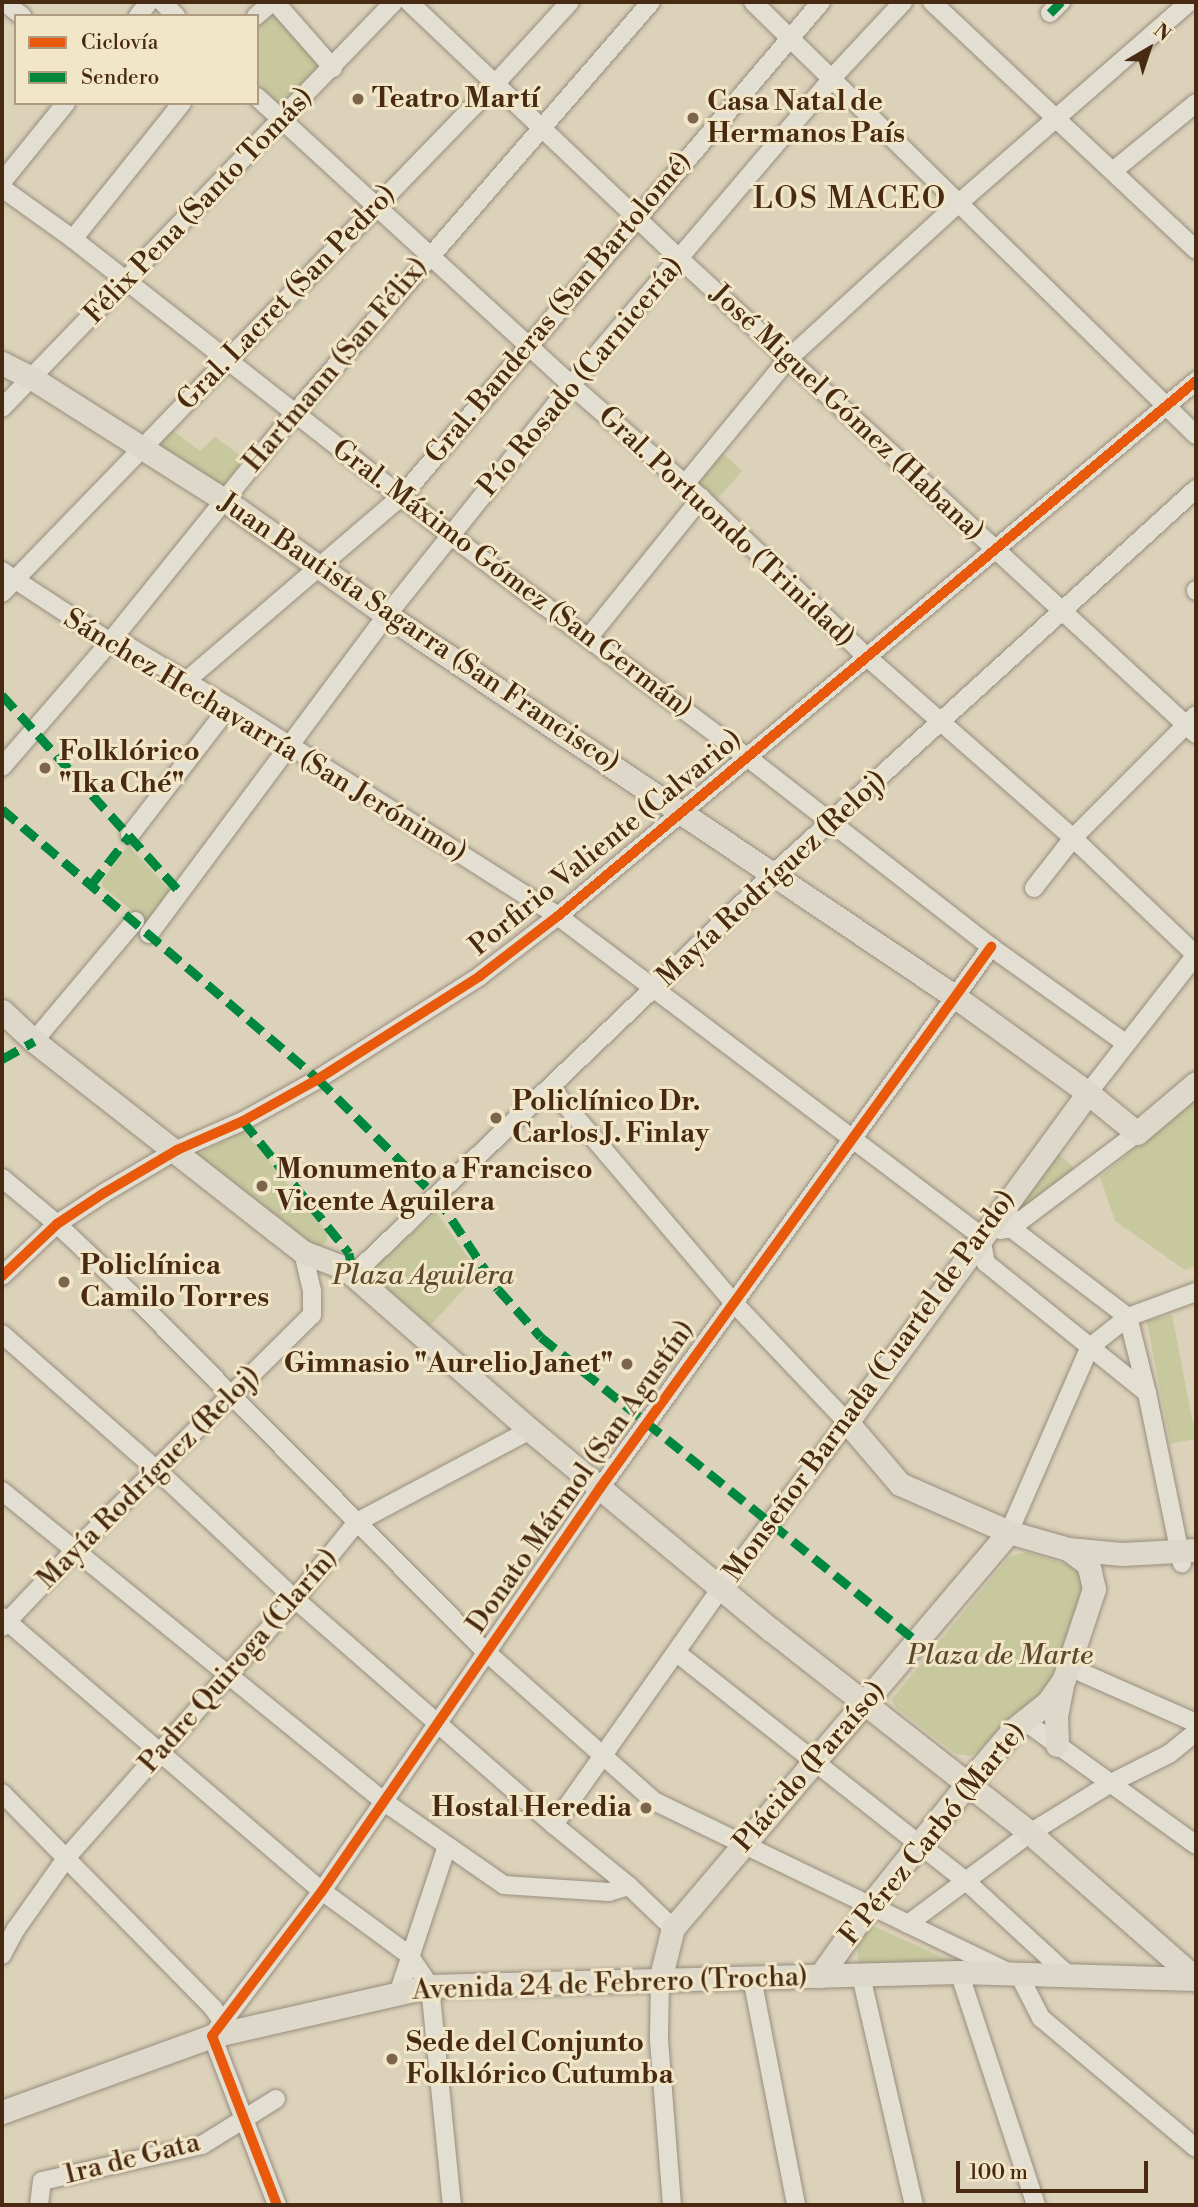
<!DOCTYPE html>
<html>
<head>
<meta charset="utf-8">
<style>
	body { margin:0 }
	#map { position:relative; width:1198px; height:2207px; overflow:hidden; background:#dcd2ba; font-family:"Libre Bodoni",serif }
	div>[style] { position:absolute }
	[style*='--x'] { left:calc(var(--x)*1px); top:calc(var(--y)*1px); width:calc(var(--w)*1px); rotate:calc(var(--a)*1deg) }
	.green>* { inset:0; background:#c8c89f; transform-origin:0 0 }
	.roads { filter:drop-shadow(0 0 2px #978d7d) drop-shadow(0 0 2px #978d7d) }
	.minor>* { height:18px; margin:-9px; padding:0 9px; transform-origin:9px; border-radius:9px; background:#e3ded2 }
	.major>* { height:23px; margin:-11.5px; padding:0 11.5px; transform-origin:11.5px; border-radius:11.5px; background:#ded8ca }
	.quiet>* { height:9px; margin-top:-4.5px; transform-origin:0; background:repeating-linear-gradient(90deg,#00873e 0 18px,transparent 0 27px) }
	.cycleway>* { height:10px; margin:-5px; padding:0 5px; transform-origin:5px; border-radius:5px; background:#e8590c }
	.dots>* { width:19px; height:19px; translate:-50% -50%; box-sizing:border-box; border:4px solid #f2e6c8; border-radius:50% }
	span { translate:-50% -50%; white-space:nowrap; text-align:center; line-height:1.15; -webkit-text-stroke:6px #f2e6c8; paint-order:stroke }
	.poi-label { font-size:28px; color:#482a13; font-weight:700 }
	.left { translate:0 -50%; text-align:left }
	.right { translate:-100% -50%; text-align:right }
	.street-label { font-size:28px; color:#482a13 }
	.park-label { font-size:28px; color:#5e482b; font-style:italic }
	.neighbourhood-label { font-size:30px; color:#482a13; letter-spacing:2px }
	.frame { position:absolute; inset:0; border:4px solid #482a13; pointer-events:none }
	.legend { position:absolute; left:14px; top:14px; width:245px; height:91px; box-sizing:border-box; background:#f2e6c8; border:2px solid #ae9b80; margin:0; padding:9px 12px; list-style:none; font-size:21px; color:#482a13 }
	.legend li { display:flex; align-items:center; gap:14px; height:35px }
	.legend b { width:35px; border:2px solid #ae9b80 }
	.north { position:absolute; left:1114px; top:14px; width:70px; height:70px; -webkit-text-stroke:5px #f2e6c8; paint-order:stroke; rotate:39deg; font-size:19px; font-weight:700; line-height:28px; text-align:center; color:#482a13 }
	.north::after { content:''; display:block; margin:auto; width:24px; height:32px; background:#482a13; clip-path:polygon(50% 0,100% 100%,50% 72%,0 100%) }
	.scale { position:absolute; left:956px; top:2161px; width:192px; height:32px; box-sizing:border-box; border:4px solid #482a13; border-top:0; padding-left:9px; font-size:21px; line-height:24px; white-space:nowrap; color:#482a13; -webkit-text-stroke:5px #f2e6c8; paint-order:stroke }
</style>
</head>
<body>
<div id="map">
	<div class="green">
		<i style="clip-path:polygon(273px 9px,322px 65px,280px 110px,257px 88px,257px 25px)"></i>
		<i style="clip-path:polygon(172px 430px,200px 451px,215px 437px,248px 461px,222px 493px,156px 447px)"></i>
		<i style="left:720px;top:451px;width:30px;height:43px;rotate:42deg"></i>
		<i style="clip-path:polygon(130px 847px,170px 890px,149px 921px,145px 921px,102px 886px,102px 881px,126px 848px)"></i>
		<i style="clip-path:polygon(1196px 1098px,1196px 1265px,1185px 1270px,1115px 1221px,1100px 1177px)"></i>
		<i style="clip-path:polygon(244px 1131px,327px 1232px,327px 1242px,318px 1248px,306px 1245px,194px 1156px)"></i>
		<i style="clip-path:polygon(1051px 1148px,1077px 1170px,1023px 1209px,1018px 1208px,1014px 1204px)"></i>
		<i style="clip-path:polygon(436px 1212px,479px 1273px,425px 1331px,375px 1286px,375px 1266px)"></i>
		<i style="left:1172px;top:1315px;width:126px;height:26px;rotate:79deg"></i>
		<i style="clip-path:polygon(1026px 1552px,1073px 1566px,1079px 1570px,1084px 1586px,1049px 1684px,1039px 1697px,1014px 1714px,977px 1752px,970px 1756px,956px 1754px,895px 1707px,892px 1699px,1009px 1557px)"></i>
		<i style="clip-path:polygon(869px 1924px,953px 1962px,859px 1967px,857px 1942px)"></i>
	</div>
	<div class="roads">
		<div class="minor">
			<i style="--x:4;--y:2;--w:23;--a:38"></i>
			<i style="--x:162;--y:2;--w:20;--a:45"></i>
			<i style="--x:275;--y:2;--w:88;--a:48.7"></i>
			<i style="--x:409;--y:2;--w:373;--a:43.5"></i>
			<i style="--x:680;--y:259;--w:701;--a:42.63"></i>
			<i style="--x:753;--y:2;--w:619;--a:44.35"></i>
			<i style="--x:932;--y:2;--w:362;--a:43.2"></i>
			<i style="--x:1050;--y:13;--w:16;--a:-45"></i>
			<i style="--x:138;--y:16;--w:18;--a:-52"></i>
			<i style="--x:256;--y:16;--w:21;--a:-41"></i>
			<i style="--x:257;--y:97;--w:426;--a:42.5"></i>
			<i style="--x:571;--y:385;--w:172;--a:41"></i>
			<i style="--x:701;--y:498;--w:230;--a:43.8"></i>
			<i style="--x:867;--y:657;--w:274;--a:41.3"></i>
			<i style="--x:1073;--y:838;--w:170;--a:43.6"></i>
			<i style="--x:1113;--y:171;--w:107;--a:-39.3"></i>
			<i style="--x:2;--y:182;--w:102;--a:-51"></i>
			<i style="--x:2;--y:188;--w:87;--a:35.7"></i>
			<i style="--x:73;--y:239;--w:479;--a:38.1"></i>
			<i style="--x:450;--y:535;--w:371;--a:36.8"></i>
			<i style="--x:747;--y:757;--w:309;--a:37.9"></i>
			<i style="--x:991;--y:947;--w:165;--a:35.6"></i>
			<i style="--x:73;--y:239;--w:174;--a:-51.3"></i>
			<i style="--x:2;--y:408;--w:564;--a:-46.01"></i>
			<i style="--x:685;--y:484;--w:163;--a:-50.5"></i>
			<i style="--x:789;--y:358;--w:231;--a:-42.4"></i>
			<i style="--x:960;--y:202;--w:304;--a:-41.1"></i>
			<i style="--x:2;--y:571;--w:129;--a:33.3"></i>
			<i style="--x:110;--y:642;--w:18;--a:13"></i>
			<i style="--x:128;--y:646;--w:118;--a:31.1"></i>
			<i style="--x:229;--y:707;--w:390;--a:32.4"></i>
			<i style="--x:558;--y:916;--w:530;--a:37.11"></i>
			<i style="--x:981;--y:1236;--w:27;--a:80"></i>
			<i style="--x:986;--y:1263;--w:207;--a:38.9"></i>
			<i style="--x:1196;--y:590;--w:1;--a:90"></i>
			<i style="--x:2;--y:593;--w:709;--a:-45.91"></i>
			<i style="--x:495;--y:84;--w:111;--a:-47.6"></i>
			<i style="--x:589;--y:637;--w:179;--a:-51.1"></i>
			<i style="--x:186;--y:681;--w:284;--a:-40.6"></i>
			<i style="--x:402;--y:496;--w:648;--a:-49.7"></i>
			<i style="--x:2;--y:767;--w:165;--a:-49.2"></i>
			<i style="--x:110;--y:642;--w:293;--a:-51.1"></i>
			<i style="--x:294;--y:414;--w:545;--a:-49.09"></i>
			<i style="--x:130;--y:835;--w:162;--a:-52.3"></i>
			<i style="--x:1034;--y:888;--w:63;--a:-52"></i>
			<i style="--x:1073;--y:838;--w:174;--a:-45"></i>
			<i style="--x:149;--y:934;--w:398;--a:-53.3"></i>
			<i style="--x:387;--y:615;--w:295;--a:-51.3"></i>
			<i style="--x:571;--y:385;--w:403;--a:-49.6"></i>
			<i style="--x:832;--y:78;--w:104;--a:-46.9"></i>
			<i style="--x:34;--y:1041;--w:157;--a:-49.9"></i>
			<i style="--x:551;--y:1088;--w:281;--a:49.6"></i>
			<i style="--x:733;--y:1302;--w:166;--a:46.5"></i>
			<i style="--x:847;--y:1422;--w:208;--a:127.2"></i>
			<i style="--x:721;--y:1588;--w:290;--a:125.2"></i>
			<i style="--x:1088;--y:1093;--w:175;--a:-52"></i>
			<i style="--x:2;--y:1178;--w:72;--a:39.9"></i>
			<i style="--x:57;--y:1224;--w:103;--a:43.4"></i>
			<i style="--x:132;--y:1295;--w:501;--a:45.24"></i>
			<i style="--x:485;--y:1651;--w:226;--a:41.6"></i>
			<i style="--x:654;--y:1801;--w:390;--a:25.8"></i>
			<i style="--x:1007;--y:1200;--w:28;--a:82"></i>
			<i style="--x:1011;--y:1228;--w:147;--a:37.3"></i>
			<i style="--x:1128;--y:1317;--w:78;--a:76"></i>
			<i style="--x:1147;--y:1393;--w:174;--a:78.4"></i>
			<i style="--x:1001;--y:1230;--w:10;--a:-11"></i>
			<i style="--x:1011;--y:1228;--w:158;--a:-37"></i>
			<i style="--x:353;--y:1275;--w:581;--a:-43.67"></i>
			<i style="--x:773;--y:874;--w:572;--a:-42.31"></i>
			<i style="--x:2;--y:1276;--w:76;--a:-43.4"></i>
			<i style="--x:57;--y:1224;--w:56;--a:-33.4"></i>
			<i style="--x:104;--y:1193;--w:85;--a:-30.5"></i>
			<i style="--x:177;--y:1150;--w:72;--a:-23.7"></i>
			<i style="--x:243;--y:1121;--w:86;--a:-29.2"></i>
			<i style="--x:318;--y:1079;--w:192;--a:-32.4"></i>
			<i style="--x:480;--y:976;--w:98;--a:-37.6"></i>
			<i style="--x:558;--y:916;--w:833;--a:-39.98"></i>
			<i style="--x:2;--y:1334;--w:206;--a:41.3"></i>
			<i style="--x:157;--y:1470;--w:189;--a:43.1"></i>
			<i style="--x:295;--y:1599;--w:344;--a:41.1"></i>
			<i style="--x:554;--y:1825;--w:97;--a:39.1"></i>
			<i style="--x:629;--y:1886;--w:61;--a:43.7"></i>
			<i style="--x:2;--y:1491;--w:491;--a:39.1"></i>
			<i style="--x:383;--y:1801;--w:147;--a:34.8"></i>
			<i style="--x:504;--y:1885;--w:105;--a:3.8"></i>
			<i style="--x:609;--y:1892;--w:21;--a:-17"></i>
			<i style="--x:1009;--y:1532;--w:202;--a:-66.4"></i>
			<i style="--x:1090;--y:1347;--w:48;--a:-38.3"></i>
			<i style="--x:1128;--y:1317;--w:72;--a:-20.2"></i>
			<i style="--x:2;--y:1617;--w:421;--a:40.6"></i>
			<i style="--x:322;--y:1891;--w:108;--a:36.3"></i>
			<i style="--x:409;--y:1955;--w:37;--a:56"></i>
			<i style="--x:430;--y:1986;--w:220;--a:84.3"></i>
			<i style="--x:2;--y:1627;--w:106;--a:-46.5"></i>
			<i style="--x:75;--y:1550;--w:334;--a:-44.8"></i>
			<i style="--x:312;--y:1315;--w:24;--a:-90"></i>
			<i style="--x:312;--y:1291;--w:40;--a:-103"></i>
			<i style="--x:677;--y:1653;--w:370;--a:38.3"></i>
			<i style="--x:967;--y:1882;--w:136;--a:42.6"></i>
			<i style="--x:1069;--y:1667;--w:139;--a:23.8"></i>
			<i style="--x:1023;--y:1720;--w:213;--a:35.8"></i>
			<i style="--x:2;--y:1793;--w:301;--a:45.5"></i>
			<i style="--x:213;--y:2008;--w:28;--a:55"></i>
			<i style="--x:908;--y:1924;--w:152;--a:-36.7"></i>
			<i style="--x:1030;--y:1833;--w:95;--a:-31.7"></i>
			<i style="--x:1111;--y:1783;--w:65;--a:-26.6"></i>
			<i style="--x:1169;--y:1754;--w:35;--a:-39"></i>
			<i style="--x:2;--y:1955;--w:30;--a:-62"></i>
			<i style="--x:16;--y:1929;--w:88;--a:-54.7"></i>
			<i style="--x:67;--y:1857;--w:344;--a:-48.5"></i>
			<i style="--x:295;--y:1599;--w:99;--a:-51.2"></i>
			<i style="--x:357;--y:1522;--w:196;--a:-28"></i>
			<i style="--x:959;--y:1972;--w:245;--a:71.7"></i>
			<i style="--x:1018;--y:1973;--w:51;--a:62.9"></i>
			<i style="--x:1041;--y:2018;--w:202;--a:40"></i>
			<i style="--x:861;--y:1976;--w:235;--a:77"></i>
			<i style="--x:752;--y:1978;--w:231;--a:79"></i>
			<i style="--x:660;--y:1980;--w:60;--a:91"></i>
			<i style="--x:659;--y:2040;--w:166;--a:85.5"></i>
			<i style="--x:399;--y:1991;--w:153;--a:-71.7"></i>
			<i style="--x:39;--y:2205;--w:24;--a:-83"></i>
			<i style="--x:42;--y:2181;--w:164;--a:-12.7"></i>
			<i style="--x:202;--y:2145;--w:87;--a:-31.9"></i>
			<i style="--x:277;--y:2205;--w:181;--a:-111"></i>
			<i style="--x:212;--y:2036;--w:182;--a:-52.8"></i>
			<i style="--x:322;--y:1891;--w:490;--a:-55.4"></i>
			<i style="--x:600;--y:1488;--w:668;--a:-54.14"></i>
		</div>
		<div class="major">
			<i style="--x:2;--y:363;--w:34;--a:27"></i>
			<i style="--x:32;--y:378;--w:226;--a:32.4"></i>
			<i style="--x:223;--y:499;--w:201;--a:35.3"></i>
			<i style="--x:387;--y:615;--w:687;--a:33.9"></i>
			<i style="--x:957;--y:998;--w:162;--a:35.9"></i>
			<i style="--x:1088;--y:1093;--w:63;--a:39.2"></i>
			<i style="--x:1137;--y:1133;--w:77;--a:-40.3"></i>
			<i style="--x:2;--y:1011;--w:44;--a:43.2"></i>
			<i style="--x:34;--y:1041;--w:342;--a:38.1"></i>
			<i style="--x:303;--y:1252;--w:40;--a:21"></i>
			<i style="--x:340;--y:1266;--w:16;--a:35"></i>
			<i style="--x:353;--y:1275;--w:235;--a:41.2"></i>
			<i style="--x:530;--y:1430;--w:312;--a:39.7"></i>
			<i style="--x:770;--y:1629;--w:330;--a:38.1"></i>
			<i style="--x:1030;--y:1833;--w:221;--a:41.3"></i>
			<i style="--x:1088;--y:1093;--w:408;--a:126.2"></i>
			<i style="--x:847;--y:1422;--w:82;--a:49.5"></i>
			<i style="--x:900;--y:1484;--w:119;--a:23.8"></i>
			<i style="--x:1009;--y:1532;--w:61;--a:16.1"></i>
			<i style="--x:1068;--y:1549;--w:54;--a:5.3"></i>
			<i style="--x:1122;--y:1554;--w:74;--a:-3.1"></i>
			<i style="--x:1057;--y:1745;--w:29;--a:-92"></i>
			<i style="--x:1056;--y:1716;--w:31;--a:-79"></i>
			<i style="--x:820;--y:1976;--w:88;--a:-54.7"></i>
			<i style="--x:871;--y:1904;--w:155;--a:-51.3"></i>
			<i style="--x:968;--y:1783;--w:68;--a:-49.8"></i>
			<i style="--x:1012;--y:1731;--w:46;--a:-38.9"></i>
			<i style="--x:1048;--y:1702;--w:28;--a:-55"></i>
			<i style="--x:1064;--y:1679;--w:95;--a:-71.6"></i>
			<i style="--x:1094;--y:1589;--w:26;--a:-103"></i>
			<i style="--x:1088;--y:1564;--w:25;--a:-143"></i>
			<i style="--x:660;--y:1980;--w:54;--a:-76"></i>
			<i style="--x:673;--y:1928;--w:519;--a:-49.69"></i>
			<i style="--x:2;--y:2112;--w:223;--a:-19.9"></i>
			<i style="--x:212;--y:2036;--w:224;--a:-12.9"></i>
			<i style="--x:430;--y:1986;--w:529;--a:-1.52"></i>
			<i style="--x:959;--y:1972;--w:237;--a:1.7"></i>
		</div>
	</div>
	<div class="quiet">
		<i style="--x:1050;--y:13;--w:16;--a:-45"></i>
		<i style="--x:2;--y:695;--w:266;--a:47.9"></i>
		<i style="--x:2;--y:809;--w:416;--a:40.5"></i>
		<i style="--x:318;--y:1079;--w:168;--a:44.8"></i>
		<i style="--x:437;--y:1197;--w:110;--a:56.5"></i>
		<i style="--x:498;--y:1289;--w:64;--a:48.1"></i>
		<i style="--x:541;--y:1337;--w:484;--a:39"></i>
		<i style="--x:91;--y:885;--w:63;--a:-52"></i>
		<i style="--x:2;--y:1059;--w:37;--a:-29"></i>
		<i style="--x:243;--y:1121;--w:169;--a:51.2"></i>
		<i style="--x:349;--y:1253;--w:22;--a:80"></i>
	</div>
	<div class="cycleway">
		<i style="--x:2;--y:1276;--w:76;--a:-43.4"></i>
		<i style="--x:57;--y:1224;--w:56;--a:-33.4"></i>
		<i style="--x:104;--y:1193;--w:85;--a:-30.5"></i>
		<i style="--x:177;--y:1150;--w:72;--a:-23.7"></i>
		<i style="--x:243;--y:1121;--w:86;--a:-29.2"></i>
		<i style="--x:318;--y:1079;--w:192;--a:-32.4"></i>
		<i style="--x:480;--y:976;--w:98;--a:-37.6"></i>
		<i style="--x:558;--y:916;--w:833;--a:-39.98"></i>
		<i style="--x:277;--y:2205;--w:181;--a:-111"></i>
		<i style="--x:212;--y:2036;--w:182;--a:-52.8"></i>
		<i style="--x:322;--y:1891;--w:490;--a:-55.4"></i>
		<i style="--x:600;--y:1488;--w:668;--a:-54.14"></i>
	</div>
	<div class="dots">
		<i style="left:358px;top:99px;background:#7c654d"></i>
		<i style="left:693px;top:118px;background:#7c654d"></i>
		<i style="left:45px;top:768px;background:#7c654d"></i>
		<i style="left:496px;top:1118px;background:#7c654d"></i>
		<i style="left:262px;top:1186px;background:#7c654d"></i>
		<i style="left:64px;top:1282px;background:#7c654d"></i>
		<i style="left:627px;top:1364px;background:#7c654d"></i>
		<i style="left:646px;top:1808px;background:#7c654d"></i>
		<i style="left:392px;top:2059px;background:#7c654d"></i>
	</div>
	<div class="poi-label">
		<span class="left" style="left:372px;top:99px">Teatro Martí</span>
		<span class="left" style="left:707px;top:118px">Casa Natal de<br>Hermanos País</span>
		<span class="left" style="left:59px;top:768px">Folklórico<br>"Ika Ché"</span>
		<span class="left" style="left:512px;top:1118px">Policlínico Dr.<br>Carlos J. Finlay</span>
		<span class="left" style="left:276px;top:1186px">Monumento a Francisco<br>Vicente Aguilera</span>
		<span class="left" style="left:80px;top:1282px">Policlínica<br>Camilo Torres</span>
		<span class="right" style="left:613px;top:1364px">Gimnasio "Aurelio Janet"</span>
		<span class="right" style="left:632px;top:1808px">Hostal Heredia</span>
		<span class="left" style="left:406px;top:2059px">Sede del Conjunto<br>Folklórico Cutumba</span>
	</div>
	<div class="street-label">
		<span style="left:199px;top:206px;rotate:-46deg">Félix Pena (Santo Tomás)</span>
		<span style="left:287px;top:298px;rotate:-46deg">Gral. Lacret (San Pedro)</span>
		<span style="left:559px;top:308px;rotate:-50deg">Gral. Banderas (San Bartolomé)</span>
		<span style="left:336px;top:365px;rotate:-50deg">Hartmann (San Félix)</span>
		<span style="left:581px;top:377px;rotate:-50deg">Pío Rosado (Carnicería)</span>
		<span style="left:847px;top:413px;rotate:43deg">José Miguel Gómez (Habana)</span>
		<span style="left:726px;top:527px;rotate:43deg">Gral. Portuondo (Trinidad)</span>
		<span style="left:512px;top:579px;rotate:37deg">Gral. Máximo Gómez (San Germán)</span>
		<span style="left:419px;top:633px;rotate:34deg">Juan Bautista Sagarra (San Francisco)</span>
		<span style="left:265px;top:736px;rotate:31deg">Sánchez Hechavarría (San Jerónimo)</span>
		<span style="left:606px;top:843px;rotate:-39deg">Porfirio Valiente (Calvario)</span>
		<span style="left:772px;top:879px;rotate:-43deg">Mayía Rodríguez (Reloj)</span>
		<span style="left:870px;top:1386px;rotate:-54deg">Monseñor Barnada (Cuartel de Pardo)</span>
		<span style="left:581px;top:1477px;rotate:-55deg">Donato Mármol (San Agustín)</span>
		<span style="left:149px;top:1478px;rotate:-45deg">Mayía Rodríguez (Reloj)</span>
		<span style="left:239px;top:1661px;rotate:-49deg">Padre Quiroga (Clarín)</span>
		<span style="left:810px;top:1767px;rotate:-49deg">Plácido (Paraíso)</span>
		<span style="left:933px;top:1834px;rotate:-51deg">F Pérez Carbó (Marte)</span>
		<span style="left:610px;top:1984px;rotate:-2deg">Avenida 24 de Febrero (Trocha)</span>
		<span style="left:132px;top:2159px;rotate:-14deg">1ra de Gata</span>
	</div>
	<div class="park-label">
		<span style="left:423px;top:1276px">Plaza Aguilera</span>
		<span style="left:1000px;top:1656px">Plaza de Marte</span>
	</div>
	<div class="neighbourhood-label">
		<span style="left:850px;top:199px">LOS MACEO</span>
	</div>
	<div class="frame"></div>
	<ul class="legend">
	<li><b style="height:9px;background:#e8590c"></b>Ciclovía</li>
	<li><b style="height:9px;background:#00873e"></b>Sendero</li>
	</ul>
	<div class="north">N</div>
	<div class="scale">100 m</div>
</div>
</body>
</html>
